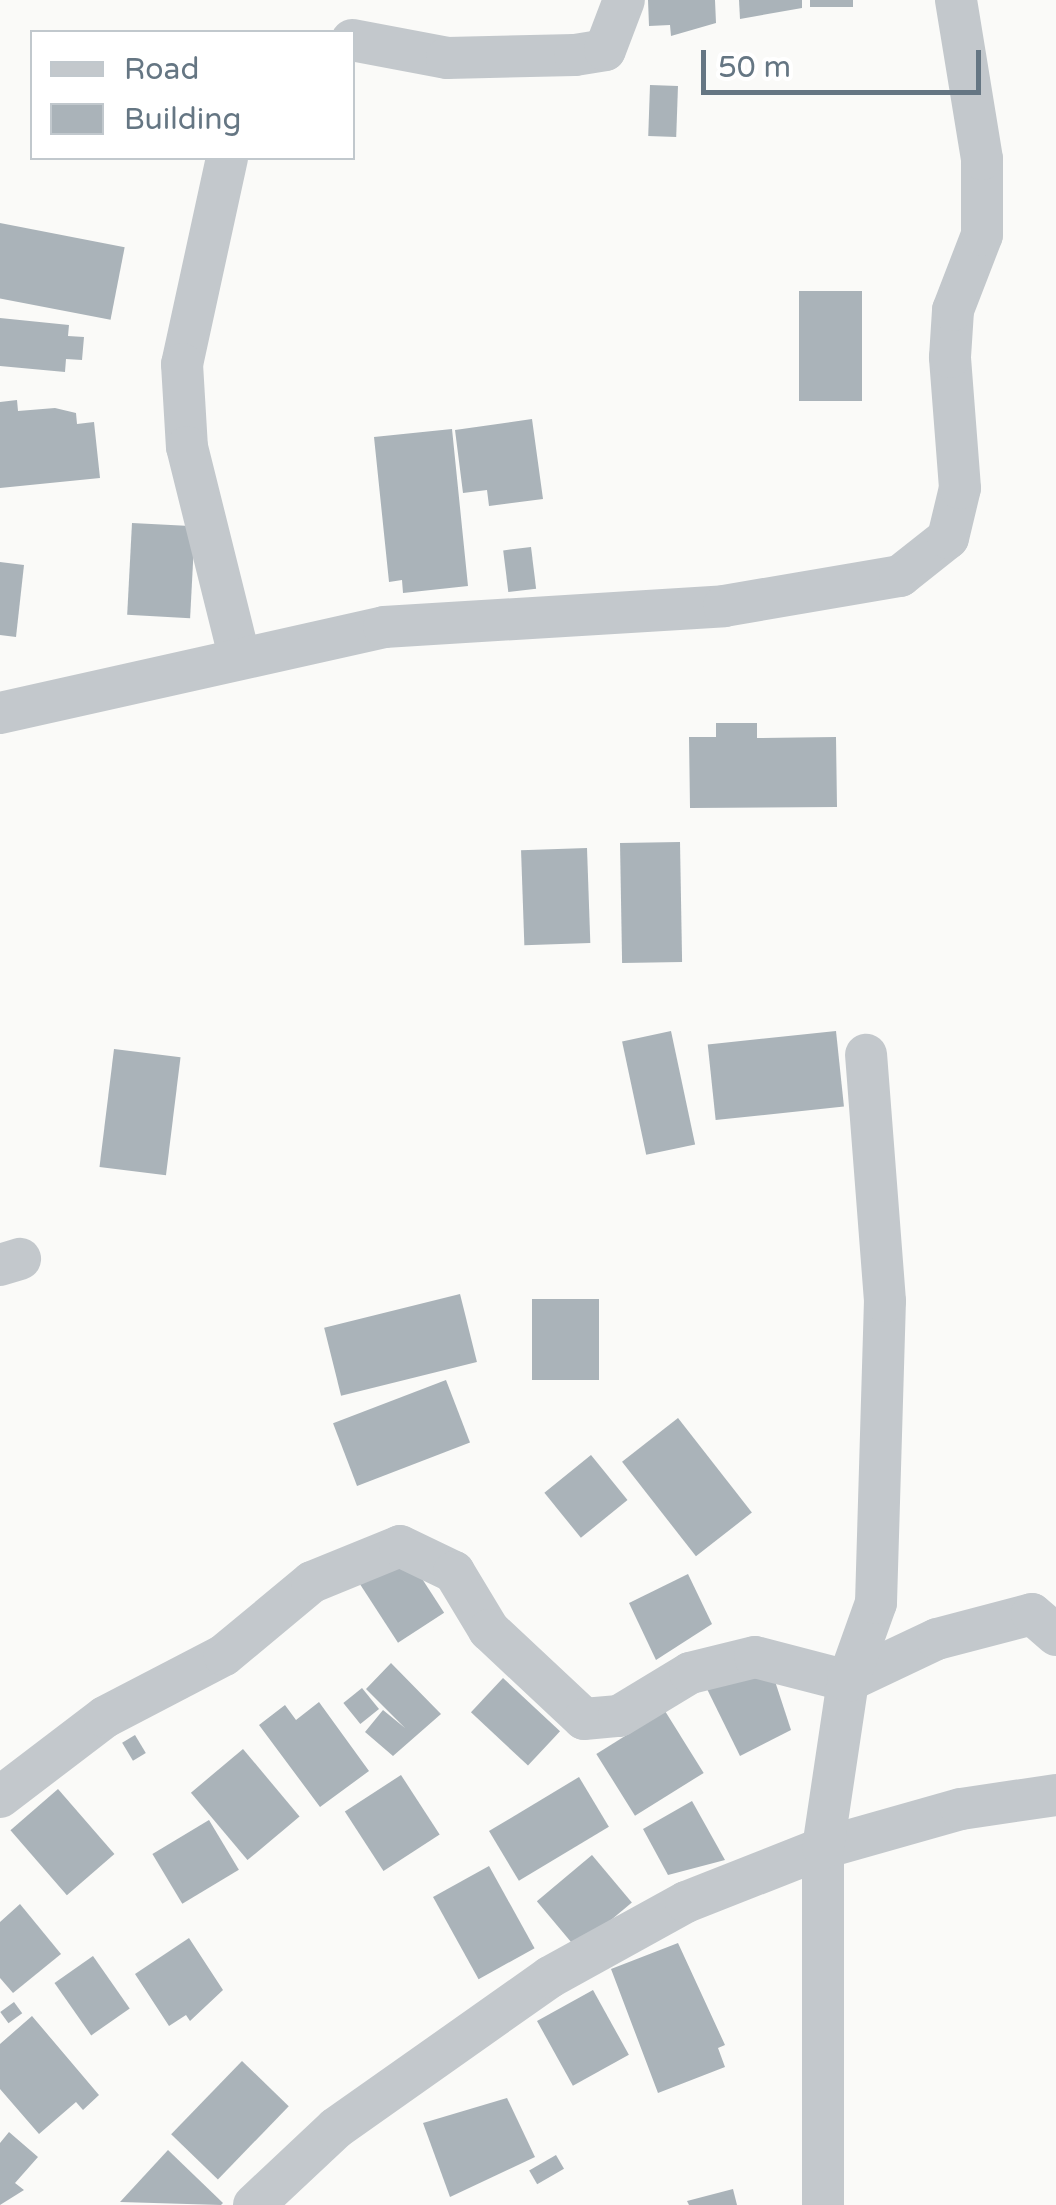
<!DOCTYPE html>
<html>
<head>
<meta charset="utf-8">
<style>
	body { margin:0 }
	#map { position:relative; width:1056px; height:2205px; overflow:hidden; background:#fafaf8; font-family:"Varela Round",sans-serif }
	div>[style] { position:absolute }
	[style*='--x'] { left:calc(var(--x)*1px); top:calc(var(--y)*1px); width:calc(var(--w)*1px); rotate:calc(var(--a)*1deg) }
	.building>* { inset:0; background:#aab3b9; transform-origin:0 0 }
	.minor>* { height:42px; margin:-21px; padding:0 21px; transform-origin:21px; border-radius:21px; background:#c3c8cc }
	span { translate:-50% -50%; white-space:nowrap; text-align:center; line-height:1.15; -webkit-text-stroke:10px #fff; paint-order:stroke }
	.legend { position:absolute; left:30px; top:30px; width:325px; height:130px; box-sizing:border-box; background:#fff; border:2px solid #c1c8cd; margin:0; padding:12px 18px; list-style:none; font-size:30px; color:#657683 }
	.legend li { display:flex; align-items:center; gap:20px; height:50px }
	.legend b { width:50px; border:2px solid #c1c8cd }
	.scale { position:absolute; left:701px; top:50px; width:280px; height:45px; box-sizing:border-box; border:5px solid #657683; border-top:0; padding-left:12px; font-size:30px; line-height:35px; white-space:nowrap; color:#657683; -webkit-text-stroke:8px #fff; paint-order:stroke }
</style>
</head>
<body>
<div id="map">
	<div class="building">
		<i style="clip-path:polygon(648px 0,715px 0,716px 23px,671px 36px,670px 25px,649px 26px)"></i>
		<i style="clip-path:polygon(739px 0,802px 0,802px 8px,740px 19px)"></i>
		<i style="left:810px;top:0;width:43px;height:7px"></i>
		<i style="left:650px;top:85px;width:28px;height:51px;rotate:2deg"></i>
		<i style="left:0;top:223px;width:127px;height:74px;rotate:11deg"></i>
		<i style="left:862px;top:291px;width:110px;height:63px;rotate:90deg"></i>
		<i style="clip-path:polygon(0 318px,69px 325px,68px 336px,84px 337px,82px 360px,66px 359px,65px 372px,0 366px)"></i>
		<i style="clip-path:polygon(17px 400px,18px 411px,55px 408px,76px 413px,77px 424px,94px 422px,100px 478px,0 488px,0 402px)"></i>
		<i style="clip-path:polygon(532px 419px,543px 499px,489px 506px,487px 490px,463px 493px,455px 430px)"></i>
		<i style="clip-path:polygon(452px 429px,468px 586px,403px 593px,402px 580px,389px 582px,374px 437px)"></i>
		<i style="left:132px;top:523px;width:63px;height:92px;rotate:3deg"></i>
		<i style="left:531px;top:547px;width:42px;height:28px;rotate:83deg"></i>
		<i style="clip-path:polygon(0 562px,24px 565px,16px 637px,0 635px)"></i>
		<i style="clip-path:polygon(716px 723px,757px 723px,757px 738px,836px 737px,837px 807px,690px 808px,689px 737px,716px 737px)"></i>
		<i style="left:680px;top:842px;width:120px;height:60px;rotate:89deg"></i>
		<i style="left:587px;top:848px;width:95px;height:66px;rotate:88deg"></i>
		<i style="left:671px;top:1031px;width:116px;height:50px;rotate:78deg"></i>
		<i style="left:836px;top:1031px;width:76px;height:129px;rotate:84deg"></i>
		<i style="left:114px;top:1049px;width:67px;height:119px;rotate:7deg"></i>
		<i style="left:460px;top:1294px;width:70px;height:140px;rotate:76deg"></i>
		<i style="left:532px;top:1299px;width:67px;height:81px"></i>
		<i style="left:446px;top:1380px;width:67px;height:121px;rotate:69deg"></i>
		<i style="left:678px;top:1418px;width:120px;height:71px;rotate:52deg"></i>
		<i style="left:591px;top:1455px;width:58px;height:60px;rotate:51deg"></i>
		<i style="left:406px;top:1554px;width:70px;height:55px;rotate:57deg"></i>
		<i style="clip-path:polygon(688px 1574px,712px 1624px,656px 1660px,629px 1603px)"></i>
		<i style="clip-path:polygon(391px 1663px,441px 1714px,393px 1756px,365px 1732px,383px 1710px,405px 1728px,366px 1689px)"></i>
		<i style="clip-path:polygon(771px 1669px,791px 1730px,740px 1756px,707px 1689px)"></i>
		<i style="left:503px;top:1678px;width:78px;height:47px;rotate:43deg"></i>
		<i style="left:362px;top:1688px;width:27px;height:24px;rotate:51deg"></i>
		<i style="clip-path:polygon(319px 1702px,369px 1771px,320px 1807px,259px 1725px,285px 1705px,296px 1720px)"></i>
		<i style="left:665px;top:1711px;width:73px;height:81px;rotate:58deg"></i>
		<i style="left:135px;top:1735px;width:21px;height:15px;rotate:59deg"></i>
		<i style="left:243px;top:1749px;width:88px;height:68px;rotate:50deg"></i>
		<i style="left:401px;top:1775px;width:71px;height:67px;rotate:57deg"></i>
		<i style="left:579px;top:1777px;width:58px;height:105px;rotate:59deg"></i>
		<i style="left:58px;top:1789px;width:86px;height:63px;rotate:49deg"></i>
		<i style="clip-path:polygon(692px 1801px,725px 1860px,668px 1875px,643px 1829px)"></i>
		<i style="left:209px;top:1820px;width:58px;height:66px;rotate:59deg"></i>
		<i style="left:592px;top:1855px;width:62px;height:72px;rotate:50deg"></i>
		<i style="left:489px;top:1866px;width:94px;height:64px;rotate:61deg"></i>
		<i style="clip-path:polygon(20px 1904px,61px 1954px,13px 1993px,0 1978px,0 1922px)"></i>
		<i style="clip-path:polygon(189px 1938px,223px 1990px,190px 2021px,186px 2015px,169px 2026px,135px 1974px)"></i>
		<i style="clip-path:polygon(678px 1943px,725px 2045px,718px 2048px,725px 2067px,658px 2093px,611px 1969px)"></i>
		<i style="left:93px;top:1956px;width:64px;height:47px;rotate:55deg"></i>
		<i style="left:593px;top:1990px;width:74px;height:64px;rotate:61deg"></i>
		<i style="left:14px;top:2002px;width:14px;height:17px;rotate:54deg"></i>
		<i style="clip-path:polygon(32px 2016px,99px 2095px,83px 2110px,76px 2102px,39px 2134px,0 2089px,0 2044px)"></i>
		<i style="left:242px;top:2061px;width:65px;height:102px;rotate:44deg"></i>
		<i style="clip-path:polygon(507px 2098px,535px 2157px,450px 2197px,423px 2123px)"></i>
		<i style="clip-path:polygon(9px 2132px,38px 2157px,15px 2183px,24px 2190px,0 2205px,0 2143px)"></i>
		<i style="clip-path:polygon(168px 2150px,223px 2203px,221px 2205px,120px 2202px)"></i>
		<i style="left:556px;top:2155px;width:16px;height:31px;rotate:60deg"></i>
		<i style="clip-path:polygon(733px 2189px,737px 2205px,689px 2205px,687px 2201px)"></i>
	</div>
	<div class="minor">
		<i style="--x:352;--y:40;--w:97;--a:10.7"></i>
		<i style="--x:447;--y:58;--w:128;--a:-1.3"></i>
		<i style="--x:575;--y:55;--w:30;--a:-9"></i>
		<i style="--x:605;--y:50;--w:53;--a:-69.2"></i>
		<i style="--x:227;--y:158;--w:211;--a:102.3"></i>
		<i style="--x:182;--y:364;--w:83;--a:86.6"></i>
		<i style="--x:187;--y:447;--w:214;--a:76"></i>
		<i style="--x:0;--y:713;--w:394;--a:-12.6"></i>
		<i style="--x:384;--y:627;--w:341;--a:-3.5"></i>
		<i style="--x:724;--y:606;--w:179;--a:-9.7"></i>
		<i style="--x:900;--y:576;--w:61;--a:-38.4"></i>
		<i style="--x:948;--y:538;--w:51;--a:-76.5"></i>
		<i style="--x:960;--y:488;--w:131;--a:-94.4"></i>
		<i style="--x:950;--y:357;--w:47;--a:-86.3"></i>
		<i style="--x:953;--y:310;--w:80;--a:-68.9"></i>
		<i style="--x:982;--y:235;--w:76;--a:-90"></i>
		<i style="--x:982;--y:159;--w:161;--a:-99.3"></i>
		<i style="--x:0;--y:1265;--w:21;--a:-17"></i>
		<i style="--x:0;--y:1797;--w:132;--a:-37.3"></i>
		<i style="--x:105;--y:1717;--w:134;--a:-27.5"></i>
		<i style="--x:224;--y:1655;--w:114;--a:-39.7"></i>
		<i style="--x:312;--y:1582;--w:95;--a:-22.2"></i>
		<i style="--x:400;--y:1546;--w:60;--a:25.7"></i>
		<i style="--x:454;--y:1572;--w:68;--a:58.9"></i>
		<i style="--x:489;--y:1630;--w:130;--a:43.1"></i>
		<i style="--x:584;--y:1719;--w:35;--a:-5"></i>
		<i style="--x:619;--y:1716;--w:83;--a:-31.2"></i>
		<i style="--x:690;--y:1673;--w:67;--a:-13.8"></i>
		<i style="--x:755;--y:1657;--w:96;--a:14.5"></i>
		<i style="--x:848;--y:1681;--w:98;--a:-25.3"></i>
		<i style="--x:937;--y:1639;--w:98;--a:-14.7"></i>
		<i style="--x:1032;--y:1614;--w:32;--a:41"></i>
		<i style="--x:254;--y:2205;--w:112;--a:-43.2"></i>
		<i style="--x:336;--y:2128;--w:262;--a:-35.2"></i>
		<i style="--x:550;--y:1977;--w:155;--a:-28.9"></i>
		<i style="--x:686;--y:1902;--w:147;--a:-21.5"></i>
		<i style="--x:823;--y:1848;--w:143;--a:-15.8"></i>
		<i style="--x:961;--y:1809;--w:96;--a:-8.4"></i>
		<i style="--x:823;--y:2205;--w:357;--a:-90"></i>
		<i style="--x:823;--y:1848;--w:169;--a:-81.5"></i>
		<i style="--x:848;--y:1681;--w:83;--a:-70.3"></i>
		<i style="--x:876;--y:1603;--w:302;--a:-88.3"></i>
		<i style="--x:885;--y:1301;--w:247;--a:-94.4"></i>
	</div>
	<ul class="legend">
	<li><b style="height:12px;background:#c3c8cc"></b>Road</li>
	<li><b style="height:28px;background:#aab3b9"></b>Building</li>
	</ul>
	<div class="scale">50 m</div>
</div>
</body>
</html>
